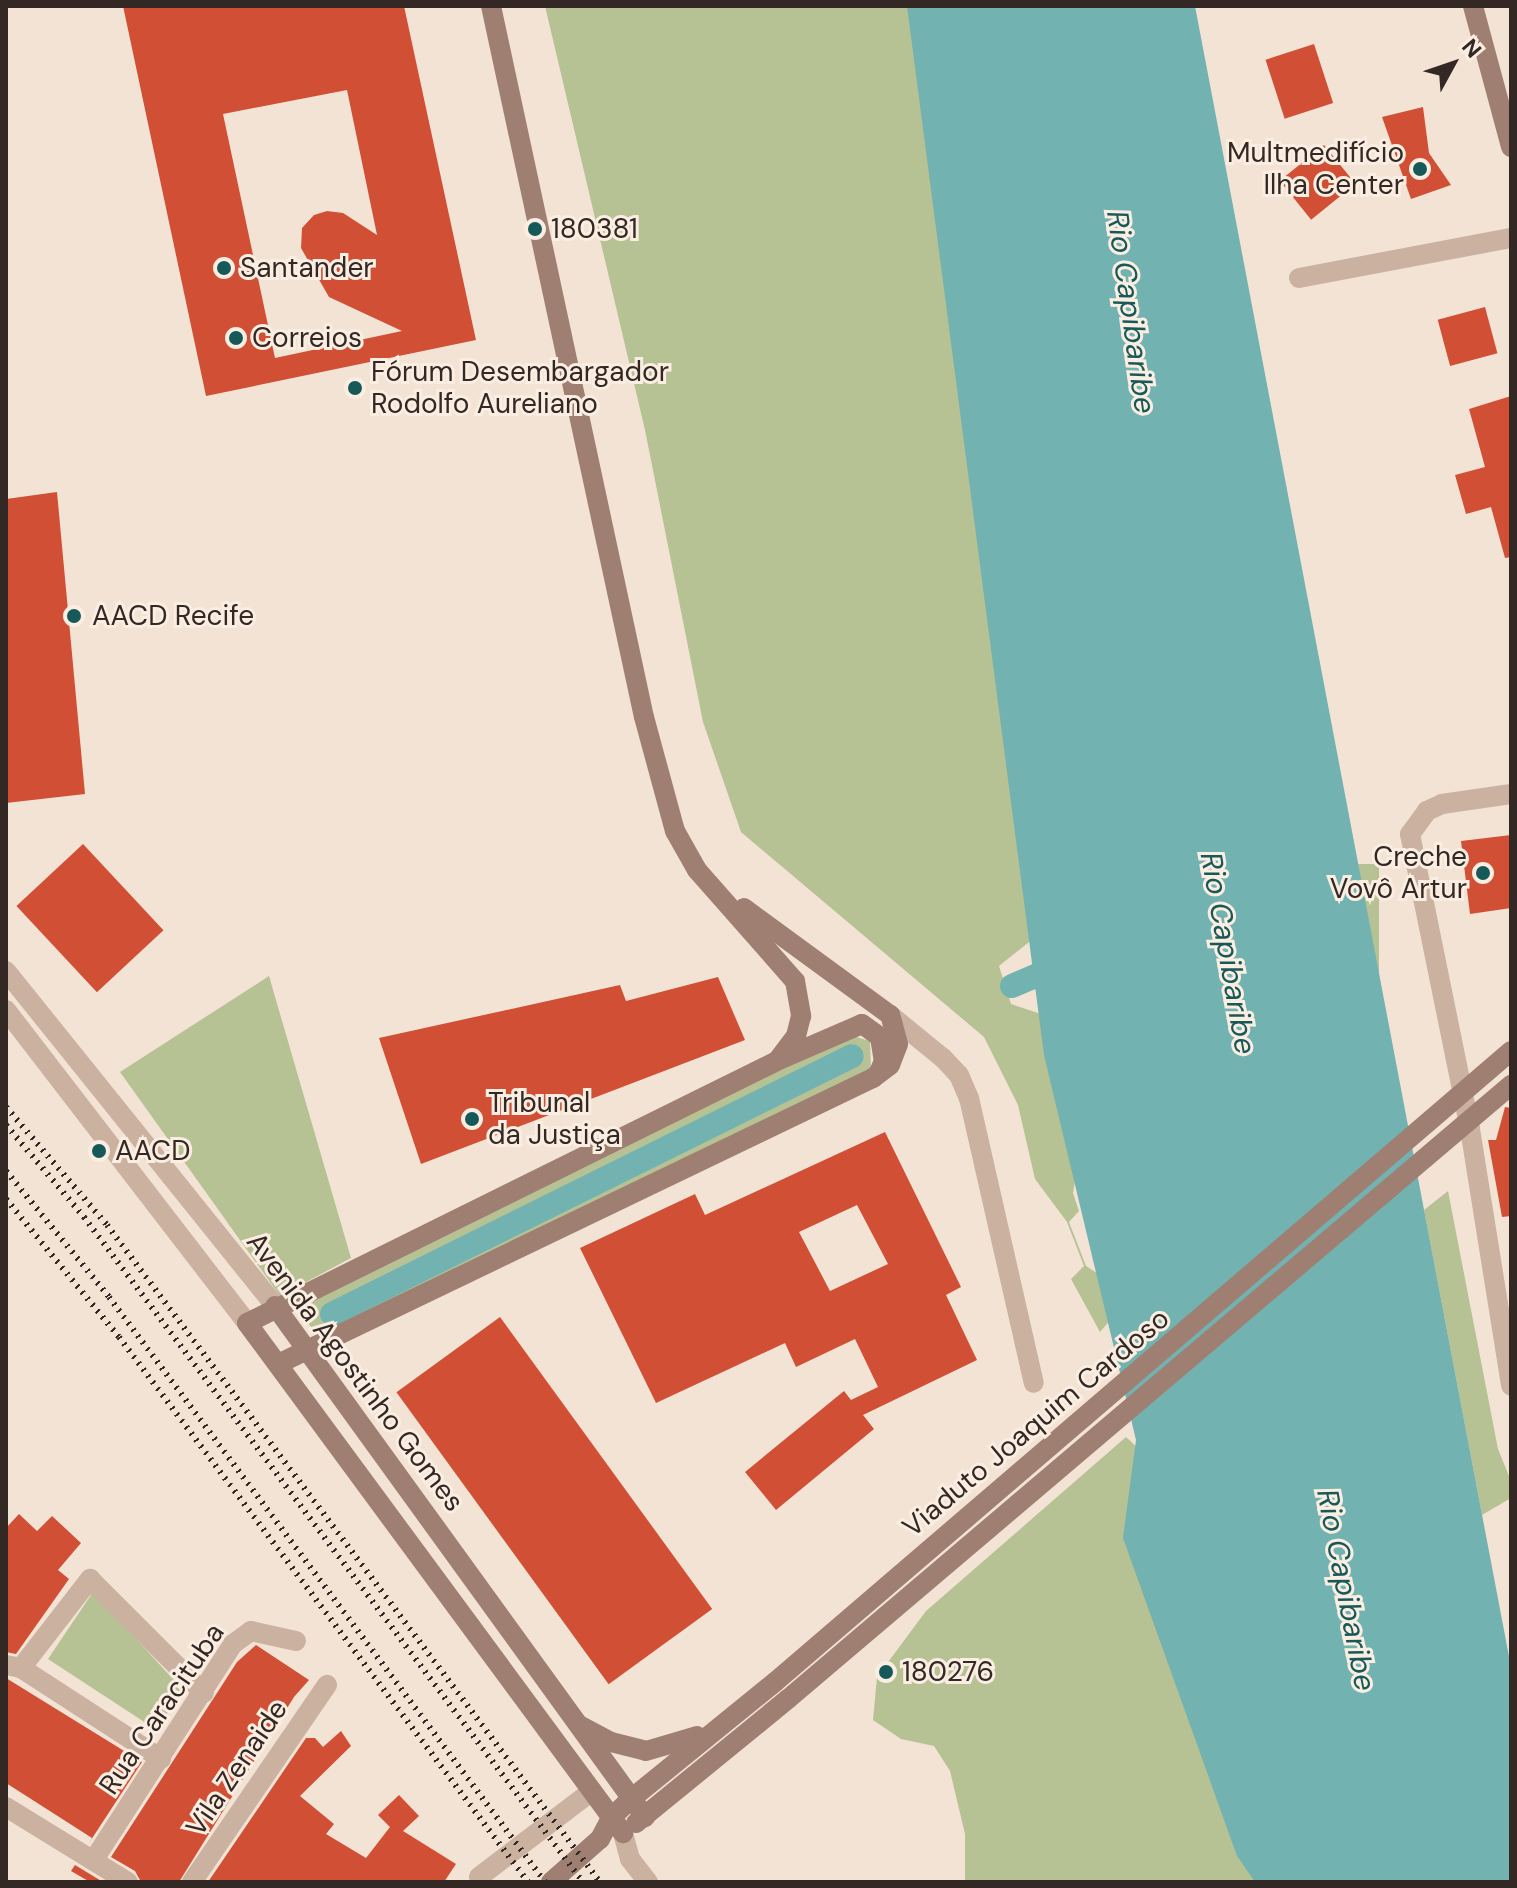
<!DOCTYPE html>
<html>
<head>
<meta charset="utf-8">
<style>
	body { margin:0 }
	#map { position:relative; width:1517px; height:1888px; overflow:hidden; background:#f3e3d5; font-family:"DM Sans",sans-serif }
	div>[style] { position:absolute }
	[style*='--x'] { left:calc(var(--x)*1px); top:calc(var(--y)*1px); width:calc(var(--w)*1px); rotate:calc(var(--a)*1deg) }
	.green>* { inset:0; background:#b6c294; transform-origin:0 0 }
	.water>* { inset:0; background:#72b2b0 }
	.canal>* { height:24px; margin:-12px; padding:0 12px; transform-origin:12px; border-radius:12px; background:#72b2b0 }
	.building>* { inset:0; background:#d15035; transform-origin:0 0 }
	.street>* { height:20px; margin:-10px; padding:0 10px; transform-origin:10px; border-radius:10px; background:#cbb1a0 }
	.secondary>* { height:20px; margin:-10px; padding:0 10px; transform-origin:10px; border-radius:10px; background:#9f7f72 }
	.rail>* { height:6px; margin-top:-3px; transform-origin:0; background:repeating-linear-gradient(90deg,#342824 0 2px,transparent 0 8px) }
	.secondary-bridge>* { height:20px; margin:-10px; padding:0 10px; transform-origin:10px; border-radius:10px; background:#9f7f72 }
	.dots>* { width:22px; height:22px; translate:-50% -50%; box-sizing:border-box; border:4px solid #faede1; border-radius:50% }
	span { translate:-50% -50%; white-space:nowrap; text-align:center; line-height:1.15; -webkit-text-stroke:6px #faede1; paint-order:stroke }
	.poi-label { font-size:28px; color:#342824 }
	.right { translate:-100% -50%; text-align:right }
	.left { translate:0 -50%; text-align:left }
	.street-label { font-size:28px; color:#342824 }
	.water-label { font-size:30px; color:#175958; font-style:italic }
	.frame { position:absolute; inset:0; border:8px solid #342824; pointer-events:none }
	.north { position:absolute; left:1413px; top:24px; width:80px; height:80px; -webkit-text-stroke:6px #faede1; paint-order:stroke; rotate:50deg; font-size:22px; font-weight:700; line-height:32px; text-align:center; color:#342824 }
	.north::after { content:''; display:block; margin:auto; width:28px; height:36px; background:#342824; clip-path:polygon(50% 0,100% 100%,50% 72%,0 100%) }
</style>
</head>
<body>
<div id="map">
	<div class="green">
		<i style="clip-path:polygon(545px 6px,924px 6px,1039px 934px,999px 966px,1011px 1004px,1044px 1015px,1077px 1169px,1073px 1193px,1079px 1211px,1069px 1222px,1086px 1266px,1103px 1277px,1112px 1318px,1100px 1332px,1071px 1279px,1084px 1266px,1067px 1222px,1035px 1179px,1018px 1105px,984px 1037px,741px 832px,703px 722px,645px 430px)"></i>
		<i style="left:1358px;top:864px;width:21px;height:219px"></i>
		<i style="clip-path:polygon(269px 976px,351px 1258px,280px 1296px,120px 1072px)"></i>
		<i style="clip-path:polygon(846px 1034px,870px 1041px,871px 1071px,331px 1332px,312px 1328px,305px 1320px,303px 1300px)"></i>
		<i style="clip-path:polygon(1448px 1191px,1498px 1449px,1511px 1481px,1511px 1498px,1482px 1515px,1424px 1210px)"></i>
		<i style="clip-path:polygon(1126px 1437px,1140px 1450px,1286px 1882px,965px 1882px,965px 1834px,950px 1771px,934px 1746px,901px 1739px,873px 1720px,877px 1677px,926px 1611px)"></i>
		<i style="clip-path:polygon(93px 1592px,184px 1691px,155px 1729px,48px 1659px)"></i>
	</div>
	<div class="water">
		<i style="clip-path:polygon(907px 6px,1195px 6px,1511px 1667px,1511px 1882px,1255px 1882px,1237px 1856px,1123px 1538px,1136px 1440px,1044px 1055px)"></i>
	</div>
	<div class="canal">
		<i style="--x:1012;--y:986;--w:53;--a:-23.2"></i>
		<i style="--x:332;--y:1314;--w:580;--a:-26.39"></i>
	</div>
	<div class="building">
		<i style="clip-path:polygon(evenodd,123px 6px,404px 6px,476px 340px,206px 396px,123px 6px,347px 90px,377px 235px,343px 213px,327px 211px,314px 215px,302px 228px,301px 248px,329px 297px,402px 331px,275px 358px,223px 114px,347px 90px)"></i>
		<i style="left:1314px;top:44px;width:62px;height:51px;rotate:72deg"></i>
		<i style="clip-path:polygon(1423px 107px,1429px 153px,1451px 185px,1411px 199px,1382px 117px)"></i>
		<i style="left:1324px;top:145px;width:50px;height:57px;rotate:51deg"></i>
		<i style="left:1485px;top:307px;width:48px;height:49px;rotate:75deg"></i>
		<i style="clip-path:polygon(1511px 396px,1511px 557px,1505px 558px,1491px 507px,1466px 514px,1455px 475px,1485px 467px,1469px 409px)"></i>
		<i style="clip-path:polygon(57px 492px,85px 794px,6px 803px,6px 499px)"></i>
		<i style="clip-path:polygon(1511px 835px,1511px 908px,1470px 914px,1461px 841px)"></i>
		<i style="left:83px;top:844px;width:118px;height:91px;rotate:47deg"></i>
		<i style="clip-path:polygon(718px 977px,745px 1040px,421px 1164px,379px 1038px,620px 985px,626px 1001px)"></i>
		<i style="clip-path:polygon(1505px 1107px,1511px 1108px,1511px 1216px,1502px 1217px,1488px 1140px,1496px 1140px)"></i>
		<i style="clip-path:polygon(evenodd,885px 1132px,961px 1287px,946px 1295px,977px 1360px,863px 1415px,874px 1429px,776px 1510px,745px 1472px,844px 1391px,851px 1400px,878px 1387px,855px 1339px,796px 1367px,785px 1343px,656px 1403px,580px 1248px,695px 1194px,705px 1215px,885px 1132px,857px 1205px,888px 1264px,830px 1291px,799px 1232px,857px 1205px)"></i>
		<i style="left:500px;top:1317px;width:361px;height:128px;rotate:54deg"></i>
		<i style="clip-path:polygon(19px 1514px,37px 1531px,52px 1516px,81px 1543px,58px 1570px,69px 1579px,16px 1654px,6px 1652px,6px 1528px)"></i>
		<i style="clip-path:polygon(256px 1645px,309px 1680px,294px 1697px,179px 1882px,141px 1882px,135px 1871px,111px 1857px,237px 1662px)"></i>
		<i style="clip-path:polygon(6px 1678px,142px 1762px,89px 1843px,92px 1838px,6px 1783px)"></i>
		<i style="clip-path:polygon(341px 1731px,351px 1746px,300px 1796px,334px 1824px,326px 1834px,366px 1858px,390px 1827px,378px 1815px,399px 1795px,419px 1816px,403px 1831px,456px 1864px,444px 1882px,208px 1882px,306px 1738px,315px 1738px,323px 1747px)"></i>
		<i style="clip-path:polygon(75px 1865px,103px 1882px,90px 1882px,71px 1871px)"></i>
	</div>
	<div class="street">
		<i style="--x:1299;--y:278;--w:216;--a:-10.7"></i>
		<i style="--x:1511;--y:794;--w:70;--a:171.8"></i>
		<i style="--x:1442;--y:804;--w:17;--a:155"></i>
		<i style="--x:1427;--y:811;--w:29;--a:126"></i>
		<i style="--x:1410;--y:834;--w:301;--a:78.5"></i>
		<i style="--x:1470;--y:1129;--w:260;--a:80.9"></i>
		<i style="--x:6;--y:971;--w:430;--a:51.2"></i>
		<i style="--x:6;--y:1010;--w:395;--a:52.4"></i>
		<i style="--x:890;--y:1015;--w:68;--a:39.1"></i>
		<i style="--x:943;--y:1058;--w:23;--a:47"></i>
		<i style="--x:959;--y:1075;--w:25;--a:67"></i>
		<i style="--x:969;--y:1098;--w:292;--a:77.2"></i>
		<i style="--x:6;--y:1665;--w:15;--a:11"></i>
		<i style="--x:21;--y:1668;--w:167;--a:33"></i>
		<i style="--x:21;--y:1668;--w:113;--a:-52.2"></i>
		<i style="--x:90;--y:1579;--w:161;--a:45"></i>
		<i style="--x:6;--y:1807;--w:143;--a:31.6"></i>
		<i style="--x:623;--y:1833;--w:27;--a:75"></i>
		<i style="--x:630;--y:1859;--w:29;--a:52"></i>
		<i style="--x:95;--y:1858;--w:255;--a:-57.2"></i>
		<i style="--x:233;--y:1644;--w:22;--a:-36"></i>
		<i style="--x:251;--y:1631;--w:46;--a:12.5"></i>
		<i style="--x:479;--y:1877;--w:142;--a:-37.3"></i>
		<i style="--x:192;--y:1882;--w:239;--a:-55.6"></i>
	</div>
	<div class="secondary">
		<i style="--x:491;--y:6;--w:727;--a:77.86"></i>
		<i style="--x:644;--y:717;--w:118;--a:74.8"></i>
		<i style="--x:675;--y:831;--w:45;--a:60.6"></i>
		<i style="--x:697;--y:870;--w:148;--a:48.6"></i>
		<i style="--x:795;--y:981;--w:36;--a:80"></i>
		<i style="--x:801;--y:1016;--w:21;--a:104"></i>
		<i style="--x:796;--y:1036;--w:31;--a:127"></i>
		<i style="--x:777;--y:1061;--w:591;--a:153.69"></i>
		<i style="--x:247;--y:1323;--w:634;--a:53.6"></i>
		<i style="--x:1473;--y:6;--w:146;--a:74.9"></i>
		<i style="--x:781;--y:1059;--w:88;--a:-23.4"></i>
		<i style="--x:862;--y:1024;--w:22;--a:36"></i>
		<i style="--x:880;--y:1037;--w:24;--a:81"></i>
		<i style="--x:884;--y:1061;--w:12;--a:114"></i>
		<i style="--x:275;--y:1306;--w:631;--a:54.09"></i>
		<i style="--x:278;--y:1364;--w:660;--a:-25.67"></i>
		<i style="--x:873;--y:1078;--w:21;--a:-37"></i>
		<i style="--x:890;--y:1065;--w:22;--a:-69"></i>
		<i style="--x:898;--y:1044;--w:30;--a:-105"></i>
		<i style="--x:890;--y:1015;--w:181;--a:-143.8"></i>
		<i style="--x:581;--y:1726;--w:34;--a:28"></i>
		<i style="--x:611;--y:1742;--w:36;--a:14"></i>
		<i style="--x:646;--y:1751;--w:53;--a:-16.4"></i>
		<i style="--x:636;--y:1823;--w:196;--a:-39.2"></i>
		<i style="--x:551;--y:1882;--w:65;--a:-41.3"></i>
		<i style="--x:600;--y:1839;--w:24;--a:-62"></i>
		<i style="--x:611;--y:1818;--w:28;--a:-44"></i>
		<i style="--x:631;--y:1799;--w:186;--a:-39.1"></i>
	</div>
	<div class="rail">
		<i style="--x:6;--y:1107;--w:155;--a:49.4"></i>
		<i style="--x:107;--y:1225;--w:821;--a:53.12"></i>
		<i style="--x:6;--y:1125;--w:121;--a:49.7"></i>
		<i style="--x:84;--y:1217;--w:831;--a:53.12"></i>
		<i style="--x:6;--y:1171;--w:163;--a:50.7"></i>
		<i style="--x:109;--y:1297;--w:730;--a:53.3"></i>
		<i style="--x:6;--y:1199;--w:178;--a:50.7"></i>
		<i style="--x:119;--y:1337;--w:681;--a:53.11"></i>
	</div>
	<div class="secondary-bridge">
		<i style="--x:775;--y:1682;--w:969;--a:-40.61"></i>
		<i style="--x:788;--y:1699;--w:949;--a:-40.34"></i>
	</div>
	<div class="dots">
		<i style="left:1420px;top:169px;background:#175958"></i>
		<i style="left:535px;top:229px;background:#175958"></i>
		<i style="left:224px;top:268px;background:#175958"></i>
		<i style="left:236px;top:338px;background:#175958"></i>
		<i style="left:355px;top:388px;background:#175958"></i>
		<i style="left:74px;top:616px;background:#175958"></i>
		<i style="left:1483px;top:873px;background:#175958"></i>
		<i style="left:472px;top:1119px;background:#175958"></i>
		<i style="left:99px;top:1151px;background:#175958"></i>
		<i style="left:886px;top:1672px;background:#175958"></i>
	</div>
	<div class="poi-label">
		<span class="right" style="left:1404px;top:169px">Multmedifício<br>Ilha Center</span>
		<span class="left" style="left:551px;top:229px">180381</span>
		<span class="left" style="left:240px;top:268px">Santander</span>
		<span class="left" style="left:252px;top:338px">Correios</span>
		<span class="left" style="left:371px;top:388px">Fórum Desembargador<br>Rodolfo Aureliano</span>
		<span class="left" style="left:92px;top:616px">AACD Recife</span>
		<span class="right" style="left:1467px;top:873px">Creche<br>Vovô Artur</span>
		<span class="left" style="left:488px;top:1119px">Tribunal<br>da Justiça</span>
		<span class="left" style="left:115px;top:1151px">AACD</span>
		<span class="left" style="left:902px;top:1672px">180276</span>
	</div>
	<div class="street-label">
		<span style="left:355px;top:1372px;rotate:53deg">Avenida Agostinho Gomes</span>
		<span style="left:1036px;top:1423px;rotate:-40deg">Viaduto Joaquim Cardoso</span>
		<span style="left:162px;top:1709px;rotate:-56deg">Rua Caracituba</span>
		<span style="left:237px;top:1768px;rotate:-56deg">Vila Zenaide</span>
	</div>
	<div class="water-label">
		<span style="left:1131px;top:312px;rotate:82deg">Rio Capibaribe</span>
		<span style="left:1228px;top:953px;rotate:80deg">Rio Capibaribe</span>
		<span style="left:1346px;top:1590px;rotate:79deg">Rio Capibaribe</span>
	</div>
	<div class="frame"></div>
	<div class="north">N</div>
</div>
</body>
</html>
